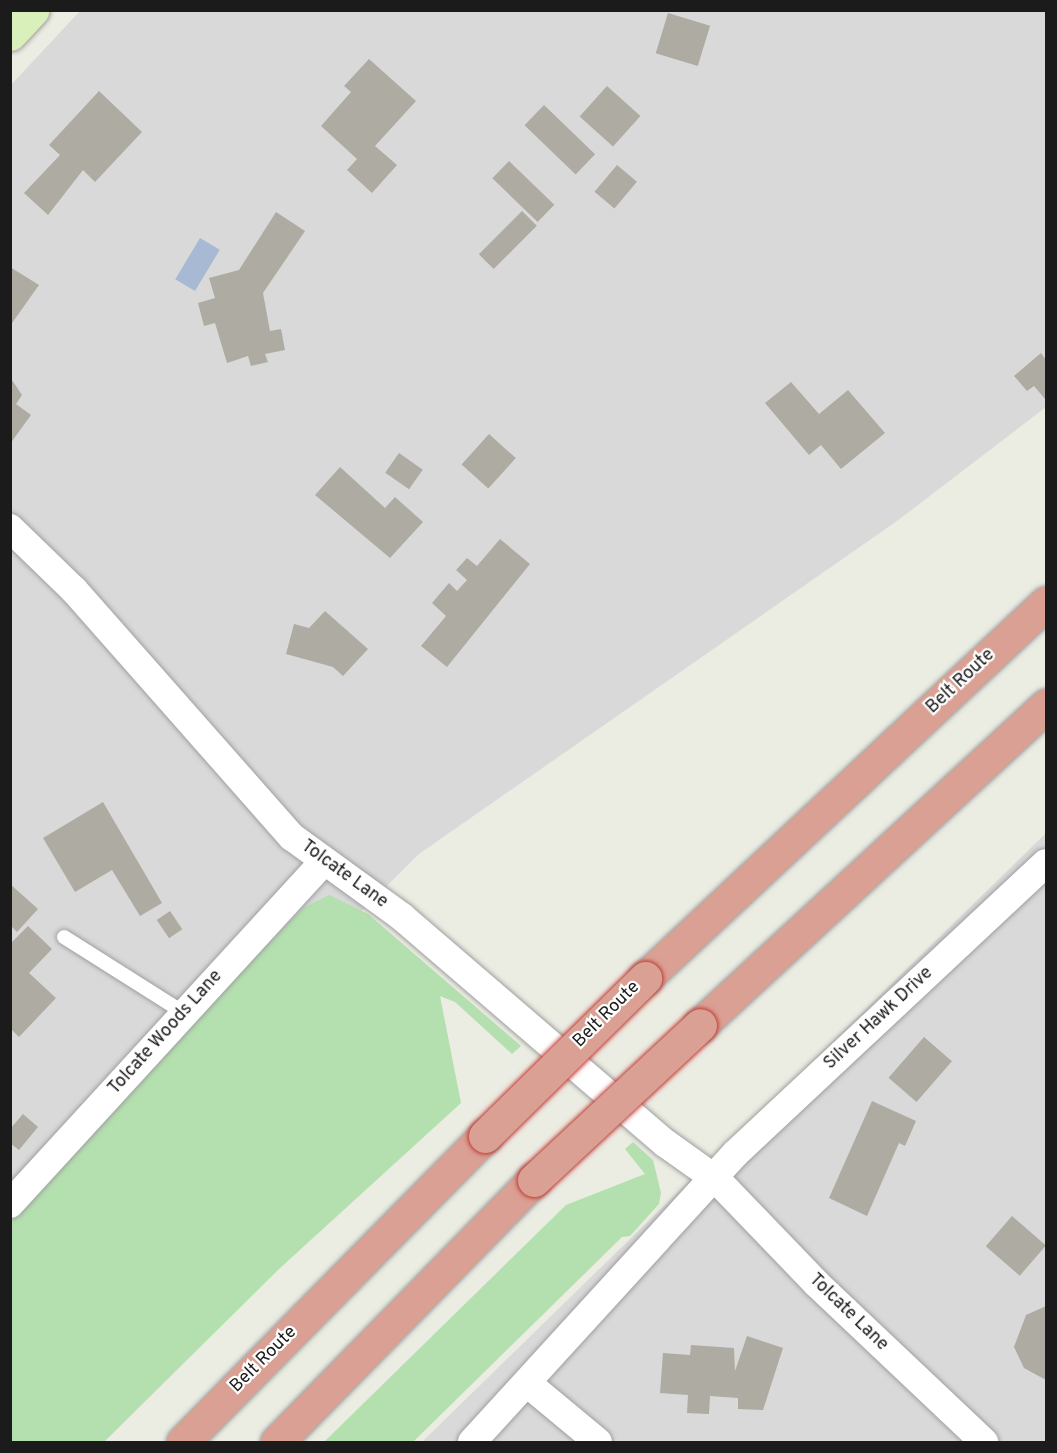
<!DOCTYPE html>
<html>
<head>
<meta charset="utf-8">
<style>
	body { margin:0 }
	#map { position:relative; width:1057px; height:1453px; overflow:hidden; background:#ebece2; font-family:Overpass,sans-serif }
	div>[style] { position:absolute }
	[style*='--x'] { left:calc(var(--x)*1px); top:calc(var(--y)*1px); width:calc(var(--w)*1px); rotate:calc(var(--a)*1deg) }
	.residential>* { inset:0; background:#d9d9d9 }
	.grass>* { inset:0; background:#b3e0ae }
	.water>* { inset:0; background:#a8b9d4; transform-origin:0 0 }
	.building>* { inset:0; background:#adaba2; transform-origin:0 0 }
	.roads { filter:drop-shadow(0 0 2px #9f9f9f) drop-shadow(0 0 2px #9f9f9f) }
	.lane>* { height:14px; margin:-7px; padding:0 7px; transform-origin:7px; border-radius:7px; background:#fff }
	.street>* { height:28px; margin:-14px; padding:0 14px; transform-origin:14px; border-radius:14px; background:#fff }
	.secondary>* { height:33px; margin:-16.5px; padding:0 16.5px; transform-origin:16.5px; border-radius:16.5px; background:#daf0bb }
	.highway>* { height:33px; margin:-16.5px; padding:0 16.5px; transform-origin:16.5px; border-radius:16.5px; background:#daa093 }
	.bridges { filter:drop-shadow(0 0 2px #c03e39) drop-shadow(0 0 2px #c03e39) }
	.highway-bridge>* { height:33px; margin:-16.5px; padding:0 16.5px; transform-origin:16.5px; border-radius:16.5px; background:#daa093 }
	span { translate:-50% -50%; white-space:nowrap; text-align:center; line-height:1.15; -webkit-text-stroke:4.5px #fff; paint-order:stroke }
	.street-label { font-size:18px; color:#1b1b1b }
	.frame { position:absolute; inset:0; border:12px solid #1b1b1b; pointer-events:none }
</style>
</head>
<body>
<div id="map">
	<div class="residential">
		<i style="clip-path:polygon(80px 11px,1046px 11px,1046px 407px,897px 521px,419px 854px,11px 1261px,10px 86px)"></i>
		<i style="clip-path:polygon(1046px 833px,1046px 1442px,422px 1442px)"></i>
	</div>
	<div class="grass">
		<i style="clip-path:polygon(329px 895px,368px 914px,521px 1046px,512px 1054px,455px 1002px,440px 996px,461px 1103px,279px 1269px,104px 1442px,11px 1442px,11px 1219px,199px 1013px,303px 908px)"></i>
		<i style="clip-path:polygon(633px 1142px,653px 1160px,661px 1193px,659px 1204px,630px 1236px,622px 1237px,413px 1442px,324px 1442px,566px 1205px,645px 1174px,625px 1149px)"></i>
	</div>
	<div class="water">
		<i style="left:200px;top:238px;width:23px;height:48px;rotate:31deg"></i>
	</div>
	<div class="building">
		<i style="left:668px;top:13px;width:44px;height:42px;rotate:17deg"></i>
		<i style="clip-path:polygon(369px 59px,416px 101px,375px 146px,397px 165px,372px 193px,347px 170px,357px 159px,321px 126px,351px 92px,344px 86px)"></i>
		<i style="left:607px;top:86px;width:45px;height:41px;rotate:42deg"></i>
		<i style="clip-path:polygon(99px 91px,142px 132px,95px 182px,83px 170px,48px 215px,24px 193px,60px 155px,49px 145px)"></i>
		<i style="left:544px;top:105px;width:71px;height:28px;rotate:44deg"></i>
		<i style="left:509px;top:161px;width:63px;height:24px;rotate:44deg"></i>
		<i style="left:617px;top:165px;width:26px;height:35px;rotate:40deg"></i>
		<i style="left:522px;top:211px;width:21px;height:61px;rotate:45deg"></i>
		<i style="clip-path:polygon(276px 212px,305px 231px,263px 293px,270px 331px,281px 329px,285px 350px,265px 354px,268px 362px,251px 366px,248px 356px,227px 363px,215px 323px,204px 326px,198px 303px,215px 298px,209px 278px,239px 270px)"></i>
		<i style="clip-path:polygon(10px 267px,39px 285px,10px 326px)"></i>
		<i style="clip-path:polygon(1041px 353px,1046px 360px,1045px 399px,1034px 386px,1027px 391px,1014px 376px)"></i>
		<i style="clip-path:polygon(10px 377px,22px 395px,16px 404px,31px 415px,10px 444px)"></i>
		<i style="clip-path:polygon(791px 382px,819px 414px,848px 390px,885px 433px,841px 469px,821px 445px,809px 455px,765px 403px)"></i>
		<i style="left:489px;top:434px;width:36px;height:41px;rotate:42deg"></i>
		<i style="left:399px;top:453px;width:29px;height:24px;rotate:35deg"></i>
		<i style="clip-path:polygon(340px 467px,385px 508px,395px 497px,423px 522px,390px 558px,315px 495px)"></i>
		<i style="clip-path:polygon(500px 539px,530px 564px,447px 667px,421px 646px,446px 616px,432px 603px,449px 583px,457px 591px,467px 580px,456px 570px,467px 558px,477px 566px)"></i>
		<i style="clip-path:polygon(325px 611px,368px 649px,343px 676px,333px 667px,286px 654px,294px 624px,309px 628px)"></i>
		<i style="clip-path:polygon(103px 802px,162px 903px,140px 916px,112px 870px,75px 892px,43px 838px)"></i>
		<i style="clip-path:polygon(10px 884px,38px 909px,17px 932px,10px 925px)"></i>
		<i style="left:170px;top:911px;width:22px;height:16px;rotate:56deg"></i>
		<i style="clip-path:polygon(28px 926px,52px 949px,29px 973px,56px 998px,19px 1037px,10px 1028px,10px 944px)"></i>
		<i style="left:924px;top:1037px;width:37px;height:54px;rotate:41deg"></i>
		<i style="clip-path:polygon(872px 1101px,916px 1121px,905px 1146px,899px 1143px,867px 1216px,829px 1198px)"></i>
		<i style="clip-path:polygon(23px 1114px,38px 1127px,19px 1150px,10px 1143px,10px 1129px)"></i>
		<i style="left:1012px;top:1216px;width:45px;height:40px;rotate:41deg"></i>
		<i style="clip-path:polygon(1046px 1306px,1046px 1379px,1044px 1379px,1024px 1368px,1014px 1347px,1026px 1315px)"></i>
		<i style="clip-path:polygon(747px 1336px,783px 1348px,763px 1410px,738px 1409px,738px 1398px,710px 1396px,709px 1414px,687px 1413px,688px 1395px,660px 1393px,663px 1353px,690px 1355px,691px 1345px,734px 1348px,735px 1371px)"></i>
	</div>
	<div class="roads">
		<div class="lane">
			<i style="--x:64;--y:937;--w:142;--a:32.3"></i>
		</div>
		<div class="street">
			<i style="--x:10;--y:528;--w:89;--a:44.1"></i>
			<i style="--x:74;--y:590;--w:329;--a:48.6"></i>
			<i style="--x:292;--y:837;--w:136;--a:36"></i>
			<i style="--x:402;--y:917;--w:347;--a:40.7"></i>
			<i style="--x:665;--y:1143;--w:64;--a:35.4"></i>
			<i style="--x:717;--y:1180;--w:144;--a:46.1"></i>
			<i style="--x:817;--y:1284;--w:230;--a:43.4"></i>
			<i style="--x:10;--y:1204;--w:463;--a:-47.5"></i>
			<i style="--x:527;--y:1383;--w:92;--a:39.7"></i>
			<i style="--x:472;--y:1442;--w:391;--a:-47.6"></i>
			<i style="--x:736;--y:1153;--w:424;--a:-43.1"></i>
		</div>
		<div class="secondary">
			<i style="--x:10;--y:34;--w:33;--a:-47"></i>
		</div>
		<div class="highway">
			<i style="--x:645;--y:978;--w:549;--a:-43.08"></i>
			<i style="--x:700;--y:1025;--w:471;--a:-42.7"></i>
			<i style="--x:183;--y:1442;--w:430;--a:-45.4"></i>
			<i style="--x:277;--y:1442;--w:367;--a:-45.6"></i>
		</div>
	</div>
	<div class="bridges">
		<div class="highway-bridge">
			<i style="--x:485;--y:1136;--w:225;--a:-44.6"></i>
			<i style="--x:534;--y:1180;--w:227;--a:-43"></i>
		</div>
	</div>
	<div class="street-label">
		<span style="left:961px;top:682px;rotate:-43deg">Belt Route</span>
		<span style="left:344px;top:875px;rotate:36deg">Tolcate Lane</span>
		<span style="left:607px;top:1015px;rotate:-45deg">Belt Route</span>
		<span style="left:879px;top:1019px;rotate:-43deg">Silver Hawk Drive</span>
		<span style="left:166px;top:1033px;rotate:-48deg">Tolcate Woods Lane</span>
		<span style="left:848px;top:1313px;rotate:44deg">Tolcate Lane</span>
		<span style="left:264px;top:1360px;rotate:-45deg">Belt Route</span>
	</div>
	<div class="frame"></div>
</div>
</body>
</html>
